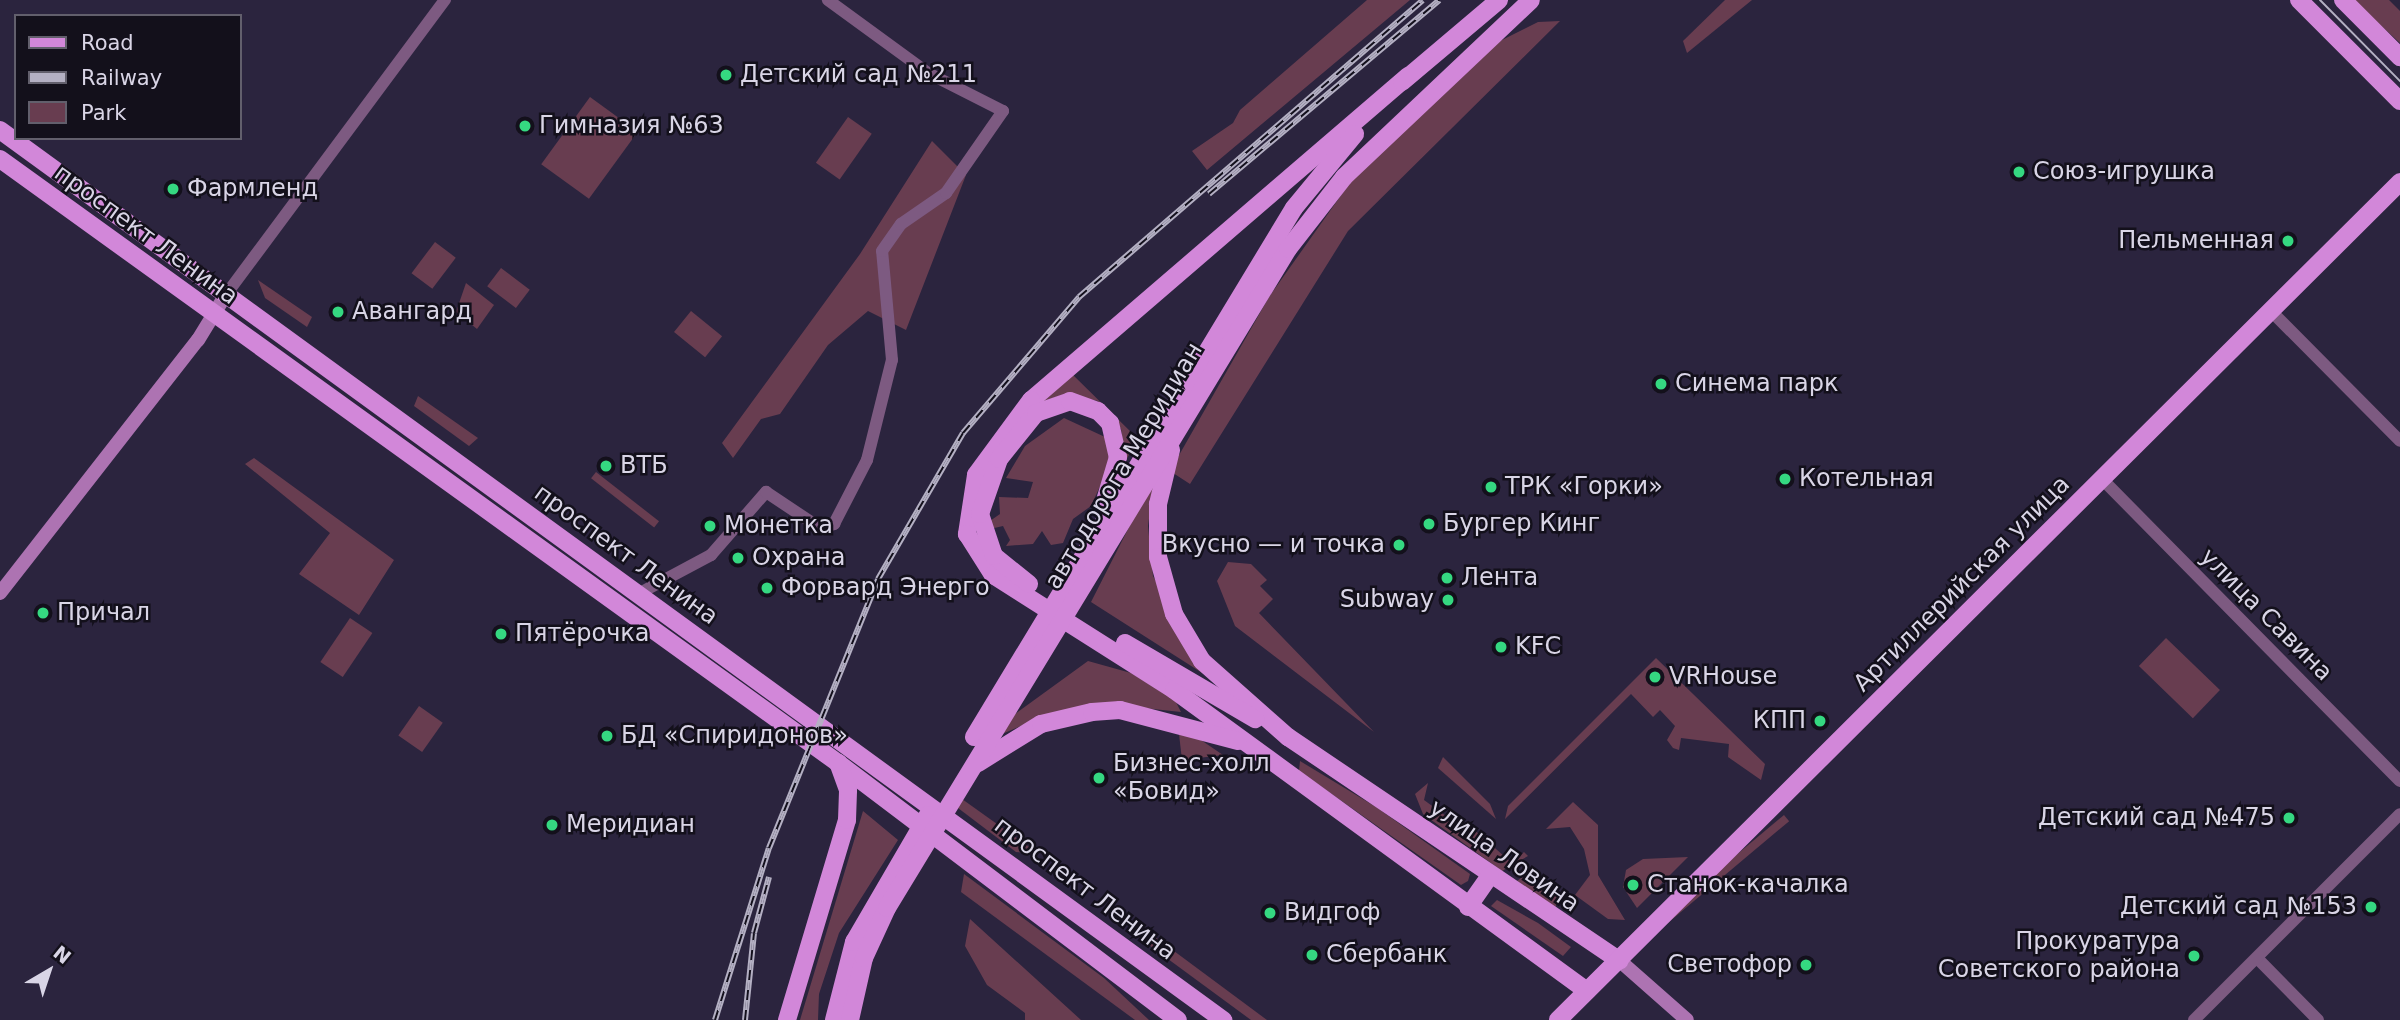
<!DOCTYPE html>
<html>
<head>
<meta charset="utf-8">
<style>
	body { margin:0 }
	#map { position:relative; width:2400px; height:1020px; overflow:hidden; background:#2b243e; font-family:"DejaVu Sans",sans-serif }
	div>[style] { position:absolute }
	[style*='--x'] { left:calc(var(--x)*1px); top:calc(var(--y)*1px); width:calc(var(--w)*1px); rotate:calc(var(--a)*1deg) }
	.green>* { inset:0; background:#683d50; transform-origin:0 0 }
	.street>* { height:12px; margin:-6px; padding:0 6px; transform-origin:6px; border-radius:6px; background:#7d5a81 }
	.secondary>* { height:14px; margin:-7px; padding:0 7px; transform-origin:7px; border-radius:7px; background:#ad73b2 }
	.primary>* { height:18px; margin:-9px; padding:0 9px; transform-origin:9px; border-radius:9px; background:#d287d9 }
	.tram>* { height:2px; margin:-1px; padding:0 1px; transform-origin:1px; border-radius:1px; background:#b4b0c3 }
	.rail>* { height:6px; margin-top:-3px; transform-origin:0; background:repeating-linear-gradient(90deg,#13101b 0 10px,#b4b0c3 0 20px); box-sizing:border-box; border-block:2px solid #b4b0c3 }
	.dots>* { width:19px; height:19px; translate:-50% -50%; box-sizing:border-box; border:4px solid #13101b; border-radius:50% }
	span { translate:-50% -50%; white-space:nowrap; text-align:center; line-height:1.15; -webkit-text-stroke:5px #13101b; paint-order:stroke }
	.poi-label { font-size:24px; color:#d9d5e6 }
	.left { translate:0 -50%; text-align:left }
	.right { translate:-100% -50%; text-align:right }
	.street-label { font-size:24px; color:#d9d5e6 }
	.legend { position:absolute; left:14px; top:14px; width:228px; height:126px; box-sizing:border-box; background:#13101b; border:2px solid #625f6c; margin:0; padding:9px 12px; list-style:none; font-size:21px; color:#d9d5e6 }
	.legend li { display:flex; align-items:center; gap:14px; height:35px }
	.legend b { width:35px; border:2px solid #625f6c }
	.north { position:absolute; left:14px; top:936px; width:70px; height:70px; -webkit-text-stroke:5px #13101b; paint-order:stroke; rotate:39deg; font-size:19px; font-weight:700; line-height:28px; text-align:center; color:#d9d5e6 }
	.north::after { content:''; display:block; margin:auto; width:24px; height:32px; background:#d9d5e6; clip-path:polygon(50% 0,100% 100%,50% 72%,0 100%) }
</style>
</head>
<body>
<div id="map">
	<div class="green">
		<i style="clip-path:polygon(1367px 0,1410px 0,1207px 170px,1192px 151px,1233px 123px,1240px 110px)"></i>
		<i style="clip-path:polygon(1725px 0,1752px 0,1687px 53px,1683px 41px)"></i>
		<i style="clip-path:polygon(2353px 0,2389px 0,2400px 11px,2400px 43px)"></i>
		<i style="clip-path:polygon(1560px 21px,1348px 231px,1190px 484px,1170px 471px,1269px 297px,1354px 177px,1500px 41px,1538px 22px)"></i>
		<i style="left:590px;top:97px;width:59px;height:83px;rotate:36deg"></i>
		<i style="left:848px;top:117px;width:29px;height:56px;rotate:35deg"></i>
		<i style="clip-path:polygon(932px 141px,966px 175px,906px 330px,868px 311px,828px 345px,780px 414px,761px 419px,733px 458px,722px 443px,860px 254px)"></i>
		<i style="left:435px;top:242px;width:26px;height:39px;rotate:37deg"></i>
		<i style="left:501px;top:268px;width:36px;height:23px;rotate:37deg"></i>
		<i style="clip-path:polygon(258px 280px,312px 317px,307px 327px,265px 298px)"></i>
		<i style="clip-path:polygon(466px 283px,494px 305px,477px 329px,456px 312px)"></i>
		<i style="left:691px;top:311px;width:40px;height:27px;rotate:39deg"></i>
		<i style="clip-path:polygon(1071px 373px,1132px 433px,1136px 442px,1125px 462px,1121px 429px,1098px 401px,1065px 394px,1036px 404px)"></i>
		<i style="clip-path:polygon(418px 396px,478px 438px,469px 446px,414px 406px)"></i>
		<i style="clip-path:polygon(1064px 418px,1105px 437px,1112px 460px,1091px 506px,1073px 519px,1063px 543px,1051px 545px,1042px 531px,1033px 544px,1006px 546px,1010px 540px,1003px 526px,990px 529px,987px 523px,1000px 514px,999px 497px,1028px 498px,1033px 482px,1006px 478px,1025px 446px)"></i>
		<i style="clip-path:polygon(254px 458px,394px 560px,359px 615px,299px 574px,330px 533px,245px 464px)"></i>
		<i style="left:596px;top:472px;width:80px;height:8px;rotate:38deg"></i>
		<i style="clip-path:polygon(1155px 476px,1148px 526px,1153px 576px,1210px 678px,1091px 602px)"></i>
		<i style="clip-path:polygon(1228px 562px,1251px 564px,1267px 580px,1260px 586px,1273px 599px,1259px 613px,1374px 732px,1235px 626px,1217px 581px)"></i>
		<i style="left:350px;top:618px;width:27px;height:53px;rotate:34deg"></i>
		<i style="left:2166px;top:638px;width:75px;height:39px;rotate:44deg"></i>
		<i style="clip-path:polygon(1656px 658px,1765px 764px,1761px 780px,1728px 757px,1729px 744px,1681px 738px,1679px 750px,1673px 748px,1667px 740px,1675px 726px,1660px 710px,1653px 717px,1631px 694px,1505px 819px,1508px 806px)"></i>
		<i style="clip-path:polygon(1088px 661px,1131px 673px,1175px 700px,1181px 712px,1106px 704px,1044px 716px,1002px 734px,1011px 717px)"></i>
		<i style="left:419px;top:706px;width:29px;height:36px;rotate:35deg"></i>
		<i style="clip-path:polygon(1179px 734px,1198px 738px,1223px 755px,1182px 760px)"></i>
		<i style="clip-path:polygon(1443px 757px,1490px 804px,1496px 819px,1438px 768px)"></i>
		<i style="clip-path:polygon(1300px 761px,1376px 807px,1470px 874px,1468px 881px,1461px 885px,1299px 771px)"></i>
		<i style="clip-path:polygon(1428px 783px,1424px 800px,1468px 832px,1472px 828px,1512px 863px,1524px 852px,1528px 856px,1502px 871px,1423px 814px,1415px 794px)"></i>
		<i style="clip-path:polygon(962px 799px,1039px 854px,1016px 852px,958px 808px)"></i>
		<i style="clip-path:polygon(1573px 802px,1598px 825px,1598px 875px,1625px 920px,1608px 919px,1575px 895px,1590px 875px,1584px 849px,1570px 827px,1546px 829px)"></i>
		<i style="clip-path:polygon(863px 811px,898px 840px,839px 933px,819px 994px,818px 1020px,800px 1020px)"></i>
		<i style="left:1784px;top:815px;width:8px;height:163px;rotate:50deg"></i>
		<i style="clip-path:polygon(1688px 857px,1637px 908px,1623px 887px,1626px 870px,1643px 859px)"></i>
		<i style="clip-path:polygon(1528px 873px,1559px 896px,1555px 909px,1517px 881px)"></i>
		<i style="clip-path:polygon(964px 874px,1104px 978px,1149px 1020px,1135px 1020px,961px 892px)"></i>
		<i style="clip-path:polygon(1497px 900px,1538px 923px,1571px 947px,1563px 956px,1491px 906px)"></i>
		<i style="clip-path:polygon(970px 919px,1081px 1020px,1025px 1020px,1025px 1013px,987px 985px,965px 946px)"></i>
		<i style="clip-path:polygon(1136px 925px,1147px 931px,1267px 1020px,1251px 1020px,1134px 934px)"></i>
	</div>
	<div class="street">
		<i style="--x:225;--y:296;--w:369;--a:-53.4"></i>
		<i style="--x:2271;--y:311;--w:183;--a:45.2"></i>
		<i style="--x:2102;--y:479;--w:424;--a:45.4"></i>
		<i style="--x:638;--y:594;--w:83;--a:-28.1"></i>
		<i style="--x:711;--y:555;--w:84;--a:-48.9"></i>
		<i style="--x:766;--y:492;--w:65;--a:33.7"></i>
		<i style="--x:820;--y:528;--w:15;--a:-16"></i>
		<i style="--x:834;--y:524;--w:72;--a:-62.7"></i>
		<i style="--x:867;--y:460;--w:103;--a:-76"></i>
		<i style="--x:892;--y:360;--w:109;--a:-95.2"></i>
		<i style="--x:882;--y:251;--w:33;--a:-55"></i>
		<i style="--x:901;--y:224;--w:55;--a:-34.6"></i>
		<i style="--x:946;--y:193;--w:100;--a:-55.2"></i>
		<i style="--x:1003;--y:111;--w:84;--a:-153.1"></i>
		<i style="--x:928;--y:73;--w:124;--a:-143.9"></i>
		<i style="--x:2257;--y:958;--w:87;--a:45.5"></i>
		<i style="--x:2194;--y:1020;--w:291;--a:-45"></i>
	</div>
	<div class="secondary">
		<i style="--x:0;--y:593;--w:321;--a:-52"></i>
		<i style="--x:198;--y:340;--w:52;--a:-58.5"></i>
		<i style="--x:1620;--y:961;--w:89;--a:41.4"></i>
	</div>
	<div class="primary">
		<i style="--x:2299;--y:0;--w:143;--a:45"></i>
		<i style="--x:2343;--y:0;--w:81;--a:45"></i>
		<i style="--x:1408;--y:76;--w:497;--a:139.3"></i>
		<i style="--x:1031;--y:400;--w:93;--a:126.3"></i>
		<i style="--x:976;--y:475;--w:60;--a:98.7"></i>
		<i style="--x:967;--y:534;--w:49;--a:57.6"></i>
		<i style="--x:993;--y:575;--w:214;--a:32.4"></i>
		<i style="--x:1174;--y:690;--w:511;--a:36.09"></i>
		<i style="--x:1402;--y:82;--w:127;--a:-40.2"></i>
		<i style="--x:0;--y:130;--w:1513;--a:36.04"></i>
		<i style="--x:0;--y:159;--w:1033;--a:35.78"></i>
		<i style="--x:838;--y:763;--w:426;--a:37.1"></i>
		<i style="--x:1171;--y:450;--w:56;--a:103.5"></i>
		<i style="--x:1158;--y:504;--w:53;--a:90"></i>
		<i style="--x:1158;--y:557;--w:59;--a:74.3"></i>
		<i style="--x:1174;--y:614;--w:55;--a:59.2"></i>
		<i style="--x:1202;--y:661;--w:115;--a:41.5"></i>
		<i style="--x:1288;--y:737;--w:400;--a:34"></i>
		<i style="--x:1029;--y:584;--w:45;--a:-141.3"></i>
		<i style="--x:994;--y:556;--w:44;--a:-108.4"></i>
		<i style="--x:980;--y:514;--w:58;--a:-70.9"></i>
		<i style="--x:999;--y:459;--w:59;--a:-51.2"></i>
		<i style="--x:1036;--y:413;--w:36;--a:-19"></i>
		<i style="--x:1070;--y:401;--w:30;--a:20"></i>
		<i style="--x:1098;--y:411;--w:17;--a:45"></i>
		<i style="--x:1110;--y:423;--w:35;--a:77"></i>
		<i style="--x:1118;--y:457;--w:49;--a:106.6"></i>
		<i style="--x:1125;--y:643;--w:151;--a:30.3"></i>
		<i style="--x:974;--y:737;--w:618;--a:-58.83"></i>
		<i style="--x:1294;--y:208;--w:96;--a:-50.5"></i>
		<i style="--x:978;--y:763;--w:74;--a:-31.8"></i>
		<i style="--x:1041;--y:724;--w:52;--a:-13.2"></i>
		<i style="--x:1092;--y:712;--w:28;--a:-4"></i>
		<i style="--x:1120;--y:710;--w:122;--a:14.7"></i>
		<i style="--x:1468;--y:907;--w:38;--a:-55"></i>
		<i style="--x:787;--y:1020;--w:209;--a:-73.3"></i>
		<i style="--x:847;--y:820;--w:30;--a:-88"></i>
		<i style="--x:848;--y:790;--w:29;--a:-110"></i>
		<i style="--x:834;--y:1020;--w:81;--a:-75.6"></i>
		<i style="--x:854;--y:942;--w:147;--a:-59.8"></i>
		<i style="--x:850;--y:1020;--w:64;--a:-77.3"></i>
		<i style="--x:864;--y:958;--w:55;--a:-65.3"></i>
		<i style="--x:887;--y:908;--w:771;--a:-58.68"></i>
		<i style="--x:1288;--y:249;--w:91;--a:-52.1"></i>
		<i style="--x:1344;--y:177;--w:257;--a:-43.4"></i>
		<i style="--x:1558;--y:1020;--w:1188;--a:-44.86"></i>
	</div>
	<div class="tram">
		<i style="--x:2320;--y:0;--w:114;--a:45.4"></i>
	</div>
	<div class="rail">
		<i style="--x:1209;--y:194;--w:301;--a:-40.1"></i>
		<i style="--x:715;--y:1020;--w:180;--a:-72.6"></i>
		<i style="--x:769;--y:848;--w:290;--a:-67.9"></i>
		<i style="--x:878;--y:579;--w:169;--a:-59.8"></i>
		<i style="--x:963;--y:433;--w:179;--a:-49.5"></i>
		<i style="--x:1079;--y:297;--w:454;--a:-40.8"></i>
		<i style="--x:745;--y:1020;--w:87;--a:-84.1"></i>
		<i style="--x:754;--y:933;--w:58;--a:-75"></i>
	</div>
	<div class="dots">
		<i style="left:726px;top:75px;background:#35d881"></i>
		<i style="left:525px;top:126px;background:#35d881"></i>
		<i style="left:2019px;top:172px;background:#35d881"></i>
		<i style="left:173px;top:189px;background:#35d881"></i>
		<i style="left:2288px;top:241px;background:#35d881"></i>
		<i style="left:338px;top:312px;background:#35d881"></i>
		<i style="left:1661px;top:384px;background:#35d881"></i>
		<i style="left:606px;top:466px;background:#35d881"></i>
		<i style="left:1785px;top:479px;background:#35d881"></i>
		<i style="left:1491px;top:487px;background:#35d881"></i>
		<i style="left:1429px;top:524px;background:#35d881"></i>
		<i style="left:710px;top:526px;background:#35d881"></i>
		<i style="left:1399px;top:545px;background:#35d881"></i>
		<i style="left:738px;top:558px;background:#35d881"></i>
		<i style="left:1447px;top:578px;background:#35d881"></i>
		<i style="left:767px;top:588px;background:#35d881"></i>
		<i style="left:1448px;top:600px;background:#35d881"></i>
		<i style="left:43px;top:613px;background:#35d881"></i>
		<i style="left:501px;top:634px;background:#35d881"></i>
		<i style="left:1501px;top:647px;background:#35d881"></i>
		<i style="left:1655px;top:677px;background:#35d881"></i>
		<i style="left:1820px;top:721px;background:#35d881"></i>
		<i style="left:607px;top:736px;background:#35d881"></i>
		<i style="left:1099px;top:778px;background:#35d881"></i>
		<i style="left:2289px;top:818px;background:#35d881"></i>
		<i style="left:552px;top:825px;background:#35d881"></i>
		<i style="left:1633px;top:885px;background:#35d881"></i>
		<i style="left:2371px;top:907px;background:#35d881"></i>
		<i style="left:1270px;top:913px;background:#35d881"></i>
		<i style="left:1312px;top:955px;background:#35d881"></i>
		<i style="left:2194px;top:956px;background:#35d881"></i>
		<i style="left:1806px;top:965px;background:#35d881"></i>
	</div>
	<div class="poi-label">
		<span class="left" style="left:740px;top:75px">Детский сад №211</span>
		<span class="left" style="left:539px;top:126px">Гимназия №63</span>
		<span class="left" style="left:2033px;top:172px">Союз-игрушка</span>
		<span class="left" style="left:187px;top:189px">Фармленд</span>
		<span class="right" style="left:2274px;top:241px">Пельменная</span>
		<span class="left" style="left:352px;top:312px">Авангард</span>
		<span class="left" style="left:1675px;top:384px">Синема парк</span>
		<span class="left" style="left:620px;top:466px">ВТБ</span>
		<span class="left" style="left:1799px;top:479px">Котельная</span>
		<span class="left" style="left:1505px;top:487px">ТРК «Горки»</span>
		<span class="left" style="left:1443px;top:524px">Бургер Кинг</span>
		<span class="left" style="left:724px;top:526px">Монетка</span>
		<span class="right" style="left:1385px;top:545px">Вкусно — и точка</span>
		<span class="left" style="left:752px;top:558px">Охрана</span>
		<span class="left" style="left:1461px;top:578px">Лента</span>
		<span class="left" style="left:781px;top:588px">Форвард Энерго</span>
		<span class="right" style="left:1434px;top:600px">Subway</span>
		<span class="left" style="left:57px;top:613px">Причал</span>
		<span class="left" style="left:515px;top:634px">Пятёрочка</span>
		<span class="left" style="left:1515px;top:647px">KFC</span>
		<span class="left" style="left:1669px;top:677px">VRHouse</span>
		<span class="right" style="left:1806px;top:721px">КПП</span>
		<span class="left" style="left:621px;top:736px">БД «Спиридонов»</span>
		<span class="left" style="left:1113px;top:778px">Бизнес-холл<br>«Бовид»</span>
		<span class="right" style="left:2275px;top:818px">Детский сад №475</span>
		<span class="left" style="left:566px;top:825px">Меридиан</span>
		<span class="left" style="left:1647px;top:885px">Станок-качалка</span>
		<span class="right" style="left:2357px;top:907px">Детский сад №153</span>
		<span class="left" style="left:1284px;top:913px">Видгоф</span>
		<span class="right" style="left:2180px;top:956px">Прокуратура<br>Советского района</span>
		<span class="left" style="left:1326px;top:955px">Сбербанк</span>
		<span class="right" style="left:1792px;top:965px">Светофор</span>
	</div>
	<div class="street-label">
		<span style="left:146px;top:235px;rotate:36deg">проспект Ленина</span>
		<span style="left:1124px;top:466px;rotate:-59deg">автодорога Меридиан</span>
		<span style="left:626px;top:555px;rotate:36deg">проспект Ленина</span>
		<span style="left:1962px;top:584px;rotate:-45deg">Артиллерийская улица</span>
		<span style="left:2266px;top:615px;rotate:45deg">улица Савина</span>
		<span style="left:1504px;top:856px;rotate:35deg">улица Ловина</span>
		<span style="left:1085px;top:889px;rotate:37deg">проспект Ленина</span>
	</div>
	<ul class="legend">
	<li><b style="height:9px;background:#d287d9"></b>Road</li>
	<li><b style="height:9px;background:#b4b0c3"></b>Railway</li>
	<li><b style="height:19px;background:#683d50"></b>Park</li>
	</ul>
	<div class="north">N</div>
</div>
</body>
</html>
